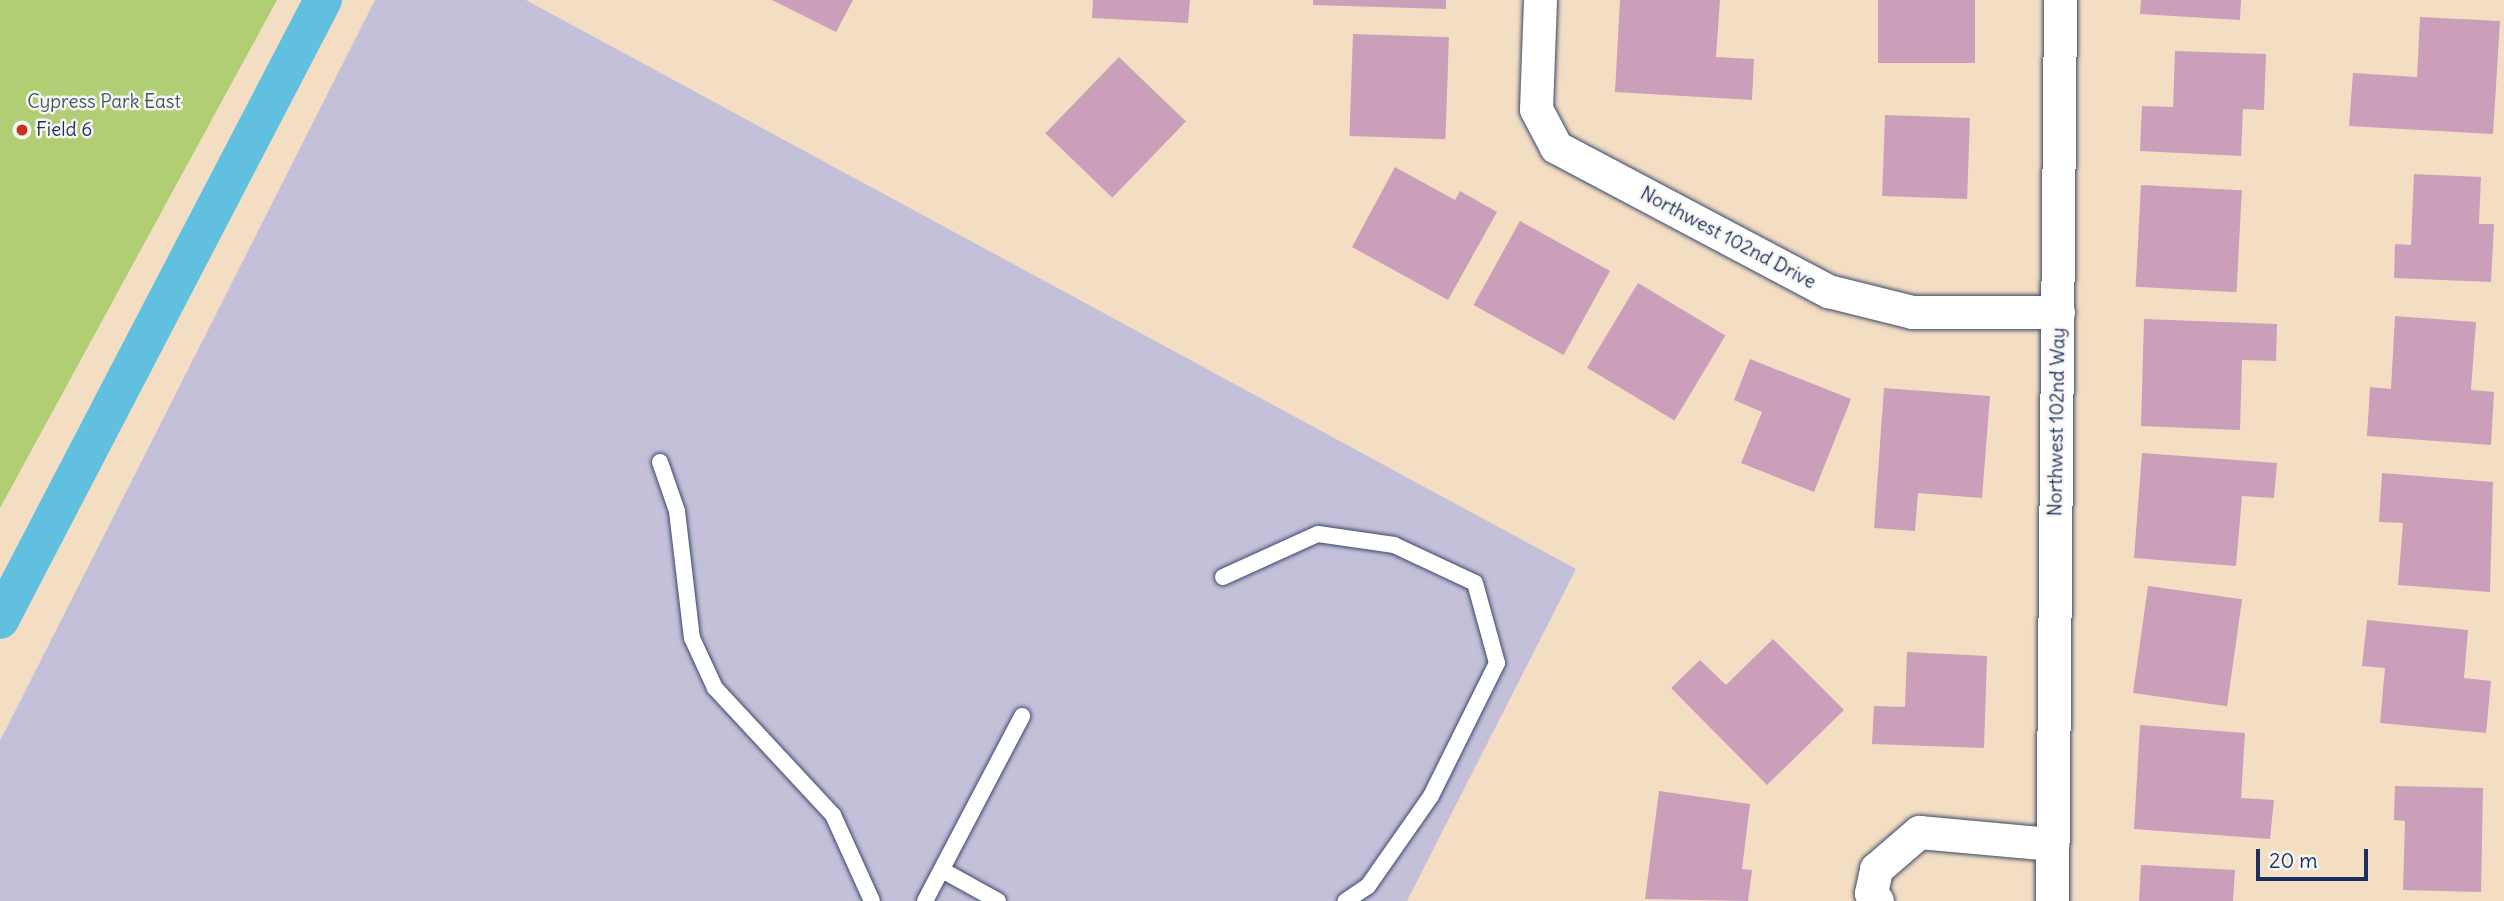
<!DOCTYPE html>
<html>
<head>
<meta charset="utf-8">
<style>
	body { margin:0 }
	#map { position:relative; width:2504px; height:901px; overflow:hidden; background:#f3dec3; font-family:Delius,sans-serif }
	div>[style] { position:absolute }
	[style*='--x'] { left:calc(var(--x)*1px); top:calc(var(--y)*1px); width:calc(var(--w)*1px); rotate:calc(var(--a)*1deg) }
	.industrial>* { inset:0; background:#c5c0da }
	.green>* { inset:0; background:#b2ce74 }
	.canal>* { height:38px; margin:-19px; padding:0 19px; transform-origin:19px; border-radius:19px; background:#61c0df }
	.building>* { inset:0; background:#cb9fba; transform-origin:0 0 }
	.roads { filter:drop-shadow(0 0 2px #3b496d) drop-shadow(0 0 2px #3b496d) }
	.service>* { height:16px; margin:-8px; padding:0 8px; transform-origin:8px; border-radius:8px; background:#fff }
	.minor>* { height:33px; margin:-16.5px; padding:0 16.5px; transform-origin:16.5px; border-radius:16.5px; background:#fff }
	.dots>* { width:19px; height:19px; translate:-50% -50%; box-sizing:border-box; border:4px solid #f6f6f2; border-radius:50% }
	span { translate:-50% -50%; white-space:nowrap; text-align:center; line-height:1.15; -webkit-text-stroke:5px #f6f6f2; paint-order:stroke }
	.park-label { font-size:19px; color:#415764 }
	.poi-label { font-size:19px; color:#1b2f5e }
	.left { translate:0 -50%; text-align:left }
	.street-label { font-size:19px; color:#1b2f5e }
	.scale { position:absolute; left:2256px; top:849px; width:112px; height:32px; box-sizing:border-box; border:4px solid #1b2f5e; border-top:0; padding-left:9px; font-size:21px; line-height:24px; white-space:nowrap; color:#1b2f5e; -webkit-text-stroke:5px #f6f6f2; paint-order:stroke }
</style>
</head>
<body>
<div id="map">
	<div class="industrial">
		<i style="clip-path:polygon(375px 0,526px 0,1576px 569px,1407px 901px,0 901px,0 741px)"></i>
	</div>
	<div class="green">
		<i style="clip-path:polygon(0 0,277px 0,0 508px)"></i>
	</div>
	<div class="canal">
		<i style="--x:0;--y:620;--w:699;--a:-62.48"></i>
	</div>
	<div class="building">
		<i style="clip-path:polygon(772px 0,853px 0,836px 32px)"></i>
		<i style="clip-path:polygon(1093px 0,1190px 0,1188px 23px,1092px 18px)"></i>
		<i style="clip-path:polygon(1313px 0,1446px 0,1446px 9px,1313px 5px)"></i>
		<i style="clip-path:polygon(1620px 0,1720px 0,1716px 57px,1754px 59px,1752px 100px,1615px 92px)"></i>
		<i style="left:1878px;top:0;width:97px;height:63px"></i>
		<i style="clip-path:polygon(2141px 0,2241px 0,2240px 20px,2140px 14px)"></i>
		<i style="clip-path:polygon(2420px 17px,2500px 21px,2493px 134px,2349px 126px,2353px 73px,2417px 77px)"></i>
		<i style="left:1353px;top:34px;width:96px;height:102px;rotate:2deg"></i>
		<i style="clip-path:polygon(2175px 51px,2266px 54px,2264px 110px,2243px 109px,2241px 156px,2140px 151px,2142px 106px,2173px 107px)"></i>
		<i style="left:1119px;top:57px;width:93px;height:106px;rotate:44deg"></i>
		<i style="left:1885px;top:115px;width:85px;height:81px;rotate:2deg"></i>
		<i style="clip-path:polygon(1395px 167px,1455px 200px,1460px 191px,1497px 212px,1448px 300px,1352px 247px)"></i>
		<i style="clip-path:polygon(2414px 174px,2481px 177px,2479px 224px,2494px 224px,2491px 282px,2394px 278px,2395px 244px,2411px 245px)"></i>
		<i style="left:2141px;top:185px;width:101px;height:102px;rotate:3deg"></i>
		<i style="left:1520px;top:221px;width:103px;height:96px;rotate:29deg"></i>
		<i style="left:1638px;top:283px;width:102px;height:99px;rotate:31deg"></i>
		<i style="clip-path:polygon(2395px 316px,2476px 322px,2471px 390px,2494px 392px,2491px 445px,2367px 436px,2370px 387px,2391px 389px)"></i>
		<i style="clip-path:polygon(2144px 319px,2277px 324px,2276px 361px,2242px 360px,2240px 430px,2141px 426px)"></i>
		<i style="clip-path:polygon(1750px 359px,1851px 399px,1814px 492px,1741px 463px,1762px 412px,1734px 400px)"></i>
		<i style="clip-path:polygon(1884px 388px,1990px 396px,1982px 498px,1918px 493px,1915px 531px,1874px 528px)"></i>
		<i style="clip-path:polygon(2142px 453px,2277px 463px,2274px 498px,2242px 496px,2236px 566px,2134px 558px)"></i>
		<i style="clip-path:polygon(2382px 473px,2493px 482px,2490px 592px,2398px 585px,2403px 523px,2379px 522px)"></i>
		<i style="left:2148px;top:586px;width:95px;height:108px;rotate:8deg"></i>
		<i style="clip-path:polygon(2367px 620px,2468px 630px,2464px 678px,2491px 681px,2486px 733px,2380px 723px,2385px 668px,2362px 666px)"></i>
		<i style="clip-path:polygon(1773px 639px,1844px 710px,1767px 785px,1671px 688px,1700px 660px,1726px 685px)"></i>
		<i style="clip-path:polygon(1907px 652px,1987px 656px,1984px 748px,1872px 744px,1874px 706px,1905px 707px)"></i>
		<i style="clip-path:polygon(2140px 725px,2245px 733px,2241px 798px,2274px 800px,2270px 839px,2134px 829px)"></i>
		<i style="clip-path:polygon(2395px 786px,2483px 788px,2481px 892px,2403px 890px,2405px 821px,2394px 820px)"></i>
		<i style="clip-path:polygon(1659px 791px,1750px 804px,1742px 869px,1752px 870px,1748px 901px,1645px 899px)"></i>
		<i style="clip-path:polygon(2141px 865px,2235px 870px,2233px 901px,2139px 901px)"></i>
	</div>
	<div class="roads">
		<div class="service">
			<i style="--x:660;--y:462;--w:52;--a:70.9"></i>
			<i style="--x:677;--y:511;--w:128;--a:83.3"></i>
			<i style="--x:692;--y:638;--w:55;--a:65.3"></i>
			<i style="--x:715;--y:688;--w:173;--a:47.1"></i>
			<i style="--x:833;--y:815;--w:94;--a:65.6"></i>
			<i style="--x:1223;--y:577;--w:104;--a:-24.4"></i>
			<i style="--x:1318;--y:534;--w:77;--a:8.2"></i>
			<i style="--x:1394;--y:545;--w:89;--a:25.1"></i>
			<i style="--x:1475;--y:583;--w:83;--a:74.6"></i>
			<i style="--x:1497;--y:663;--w:148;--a:116.4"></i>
			<i style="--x:1431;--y:796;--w:110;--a:125"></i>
			<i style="--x:1368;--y:886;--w:27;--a:146"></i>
			<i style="--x:942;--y:870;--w:64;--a:29"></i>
			<i style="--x:925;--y:901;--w:209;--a:-62.3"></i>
		</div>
		<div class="minor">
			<i style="--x:1540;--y:0;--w:109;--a:92.1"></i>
			<i style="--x:1536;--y:109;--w:43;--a:62.2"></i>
			<i style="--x:1556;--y:147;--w:308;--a:27.9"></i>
			<i style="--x:1828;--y:291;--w:87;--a:14"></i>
			<i style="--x:1912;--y:312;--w:146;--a:0"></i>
			<i style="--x:1877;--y:901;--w:10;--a:-127"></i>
			<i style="--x:1871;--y:893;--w:25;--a:-78"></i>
			<i style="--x:1876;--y:869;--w:57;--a:-40.7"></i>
			<i style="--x:1919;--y:832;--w:134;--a:5.2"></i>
			<i style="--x:2052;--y:901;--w:901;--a:-89.49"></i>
		</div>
	</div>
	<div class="dots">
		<i style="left:22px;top:130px;background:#c8321e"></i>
	</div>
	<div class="park-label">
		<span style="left:104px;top:102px">Cypress Park East</span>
	</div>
	<div class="poi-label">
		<span class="left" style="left:36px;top:130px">Field 6</span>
	</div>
	<div class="street-label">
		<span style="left:1728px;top:238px;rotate:28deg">Northwest 102nd Drive</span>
		<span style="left:2057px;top:422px;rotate:-89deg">Northwest 102nd Way</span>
	</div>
	<div class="scale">20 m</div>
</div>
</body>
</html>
